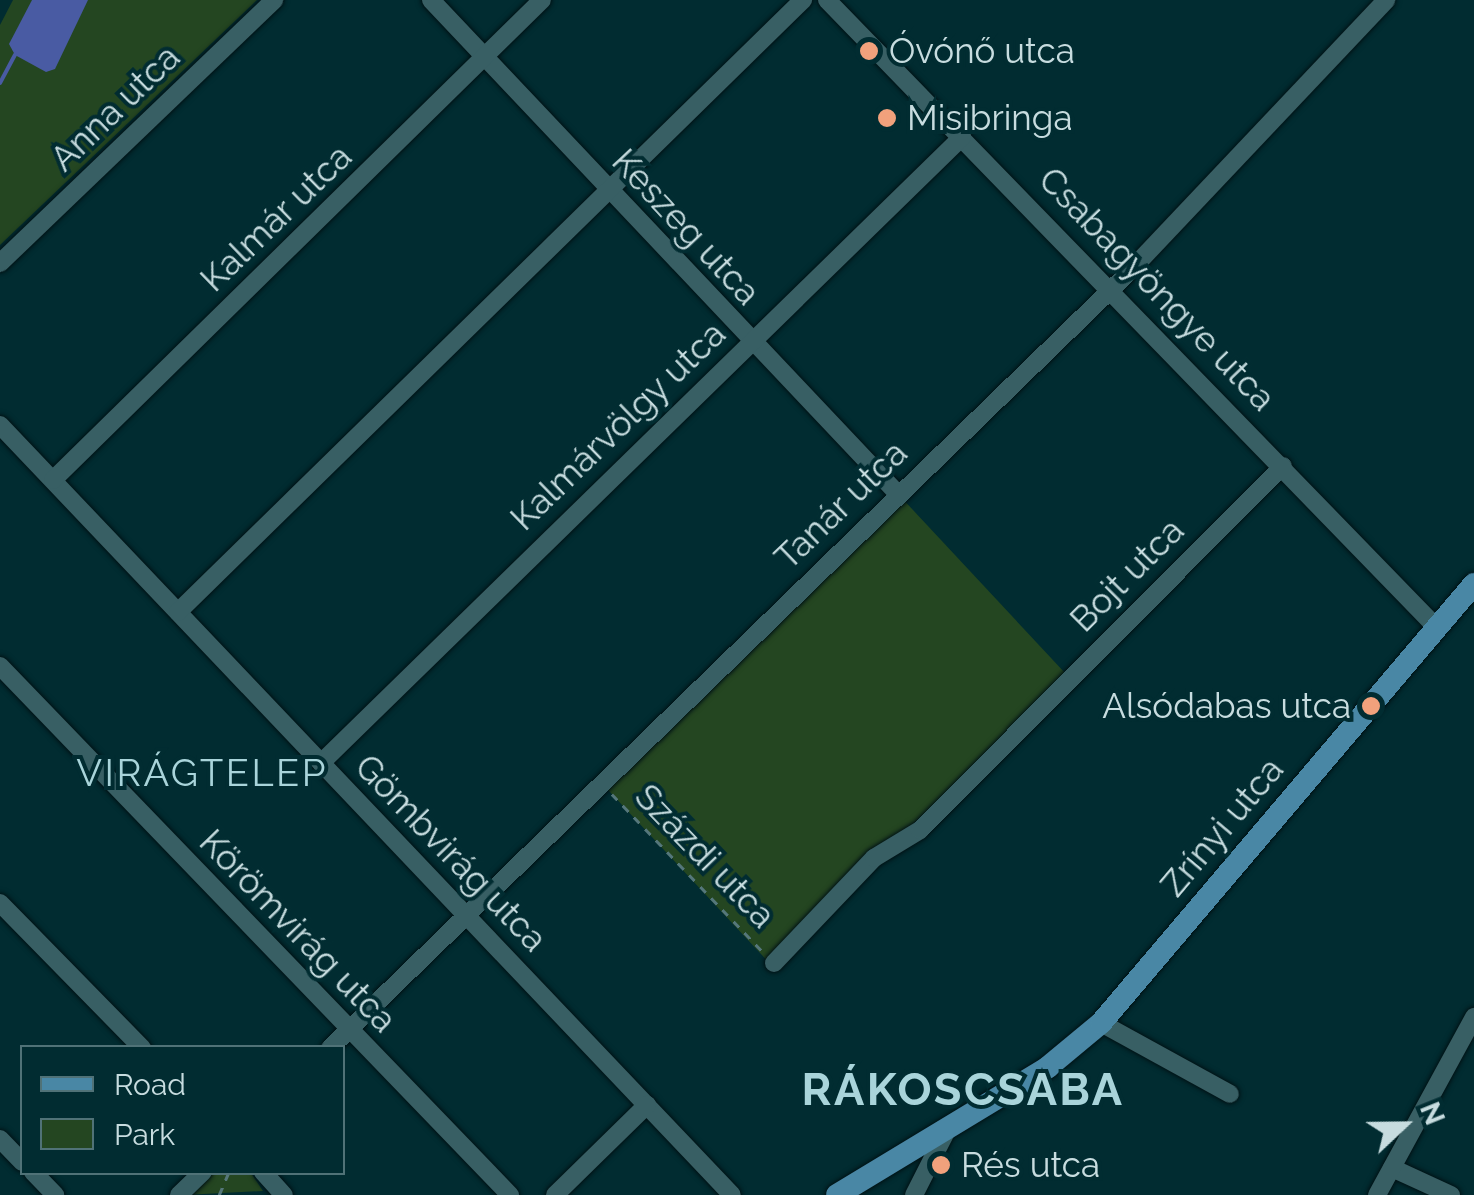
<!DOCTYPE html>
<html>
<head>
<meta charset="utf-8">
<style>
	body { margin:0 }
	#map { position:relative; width:1474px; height:1195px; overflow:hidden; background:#012c31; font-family:Raleway,sans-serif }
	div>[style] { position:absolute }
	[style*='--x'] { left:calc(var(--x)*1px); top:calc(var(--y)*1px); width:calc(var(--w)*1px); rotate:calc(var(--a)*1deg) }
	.green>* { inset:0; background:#244621; transform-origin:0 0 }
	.water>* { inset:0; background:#495ba3 }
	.stream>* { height:4px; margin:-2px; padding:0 2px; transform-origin:2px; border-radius:2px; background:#495ba3 }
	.path>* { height:2.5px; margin-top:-1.25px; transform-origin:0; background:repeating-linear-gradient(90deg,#55777b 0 8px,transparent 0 16px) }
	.roads { filter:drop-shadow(0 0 2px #011215) drop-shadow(0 0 2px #011215) }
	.minor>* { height:18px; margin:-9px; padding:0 9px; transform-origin:9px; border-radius:9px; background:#385f64 }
	.major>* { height:22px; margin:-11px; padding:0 11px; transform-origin:11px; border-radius:11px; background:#4987a5 }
	.dots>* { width:28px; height:28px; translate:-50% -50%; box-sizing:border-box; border:5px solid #012c31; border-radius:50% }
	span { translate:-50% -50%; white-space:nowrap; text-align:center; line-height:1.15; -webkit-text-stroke:8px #012c31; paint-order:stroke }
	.poi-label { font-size:35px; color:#c7dcdf }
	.left { translate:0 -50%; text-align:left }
	.right { translate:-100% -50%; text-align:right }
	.street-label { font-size:35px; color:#c7dcdf }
	.neighbourhood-label { font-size:38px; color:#a9d4da; letter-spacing:2.5px }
	.district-label { font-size:45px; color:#a9d4da; font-weight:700; letter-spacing:2.5px }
	.legend { position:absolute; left:20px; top:1045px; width:325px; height:130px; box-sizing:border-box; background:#012c31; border:2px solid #507277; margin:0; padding:12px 18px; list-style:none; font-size:30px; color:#c7dcdf }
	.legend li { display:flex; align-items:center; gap:20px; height:50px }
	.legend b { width:50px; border:2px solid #507277 }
	.north { position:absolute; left:1354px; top:1075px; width:100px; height:100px; -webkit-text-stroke:8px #012c31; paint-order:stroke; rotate:68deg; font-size:28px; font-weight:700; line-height:40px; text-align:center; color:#c7dcdf }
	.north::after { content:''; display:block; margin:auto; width:35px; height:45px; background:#c7dcdf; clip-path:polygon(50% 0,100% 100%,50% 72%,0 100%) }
</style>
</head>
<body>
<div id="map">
	<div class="green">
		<i style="clip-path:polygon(13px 0,257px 0,0 245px,0 25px)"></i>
		<i style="left:899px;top:495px;width:250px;height:414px;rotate:47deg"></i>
		<i style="clip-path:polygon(208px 1172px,251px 1173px,263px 1191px,184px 1195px)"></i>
	</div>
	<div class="water">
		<i style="clip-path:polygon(32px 0,88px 0,55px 69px,46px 72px,15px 55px,9px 44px)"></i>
	</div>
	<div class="stream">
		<i style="--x:0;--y:83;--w:32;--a:-62"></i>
	</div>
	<div class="path">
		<i style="--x:612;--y:794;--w:217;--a:46.3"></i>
		<i style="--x:219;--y:1195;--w:25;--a:-67"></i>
	</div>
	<div class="roads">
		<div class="minor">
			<i style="--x:431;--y:0;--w:681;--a:46.61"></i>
			<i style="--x:827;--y:0;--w:874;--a:45.83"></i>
			<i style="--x:0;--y:263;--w:380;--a:-43.8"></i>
			<i style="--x:0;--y:425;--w:1062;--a:46.45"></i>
			<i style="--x:53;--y:480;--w:685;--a:-44.47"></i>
			<i style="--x:178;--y:612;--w:875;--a:-44.4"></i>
			<i style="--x:0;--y:666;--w:735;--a:46.05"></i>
			<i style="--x:321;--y:763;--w:896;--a:-44.32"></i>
			<i style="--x:0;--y:903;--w:203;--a:45.6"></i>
			<i style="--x:774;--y:963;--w:145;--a:-46.4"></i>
			<i style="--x:874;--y:858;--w:54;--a:-31.3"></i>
			<i style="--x:920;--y:830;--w:514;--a:-45.08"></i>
			<i style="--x:1101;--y:1023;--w:147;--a:28.8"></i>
			<i style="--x:330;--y:1048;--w:1115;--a:-44.16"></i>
			<i style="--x:1130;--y:271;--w:373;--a:-46.6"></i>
			<i style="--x:0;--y:1139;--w:32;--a:46"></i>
			<i style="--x:1392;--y:1168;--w:65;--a:24.6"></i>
			<i style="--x:33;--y:1172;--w:32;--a:46"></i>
			<i style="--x:263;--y:1172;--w:31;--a:48"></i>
			<i style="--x:179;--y:1195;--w:33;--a:-44"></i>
			<i style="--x:555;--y:1195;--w:129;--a:-44.4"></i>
			<i style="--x:914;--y:1195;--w:75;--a:-63.1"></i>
			<i style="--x:1377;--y:1195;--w:203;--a:-61.4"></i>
		</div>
		<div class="major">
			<i style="--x:837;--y:1195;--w:247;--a:-31.2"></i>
			<i style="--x:1048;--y:1067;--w:69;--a:-39.7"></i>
			<i style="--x:1101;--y:1023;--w:576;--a:-49.65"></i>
		</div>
	</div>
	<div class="dots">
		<i style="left:869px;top:51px;background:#f1a17c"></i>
		<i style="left:887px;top:118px;background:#f1a17c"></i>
		<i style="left:1371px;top:706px;background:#f1a17c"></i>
		<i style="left:941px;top:1165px;background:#f1a17c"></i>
	</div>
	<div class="poi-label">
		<span class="left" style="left:889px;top:51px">Óvónő utca</span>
		<span class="left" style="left:907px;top:118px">Misibringa</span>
		<span class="right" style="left:1351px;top:706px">Alsódabas utca</span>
		<span class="left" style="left:961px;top:1165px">Rés utca</span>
	</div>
	<div class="street-label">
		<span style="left:115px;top:108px;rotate:-44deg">Anna utca</span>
		<span style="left:276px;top:218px;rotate:-44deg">Kalmár utca</span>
		<span style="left:686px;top:227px;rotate:47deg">Keszeg utca</span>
		<span style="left:1157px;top:289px;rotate:46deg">Csabagyöngye utca</span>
		<span style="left:618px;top:426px;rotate:-44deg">Kalmárvölgy utca</span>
		<span style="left:841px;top:505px;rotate:-44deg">Tanár utca</span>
		<span style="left:1127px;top:575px;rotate:-45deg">Bojt utca</span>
		<span style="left:1222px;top:827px;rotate:-50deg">Zrínyi utca</span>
		<span style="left:451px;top:853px;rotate:46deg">Gömbvirág utca</span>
		<span style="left:705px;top:856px;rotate:46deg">Százdi utca</span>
		<span style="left:298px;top:931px;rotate:46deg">Körömvirág utca</span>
	</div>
	<div class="neighbourhood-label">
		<span style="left:202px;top:773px">VIRÁGTELEP</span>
	</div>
	<div class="district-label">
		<span style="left:963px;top:1090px">RÁKOSCSABA</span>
	</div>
	<ul class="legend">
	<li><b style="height:12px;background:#4987a5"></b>Road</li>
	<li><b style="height:28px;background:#244621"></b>Park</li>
	</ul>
	<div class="north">N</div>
</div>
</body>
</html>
